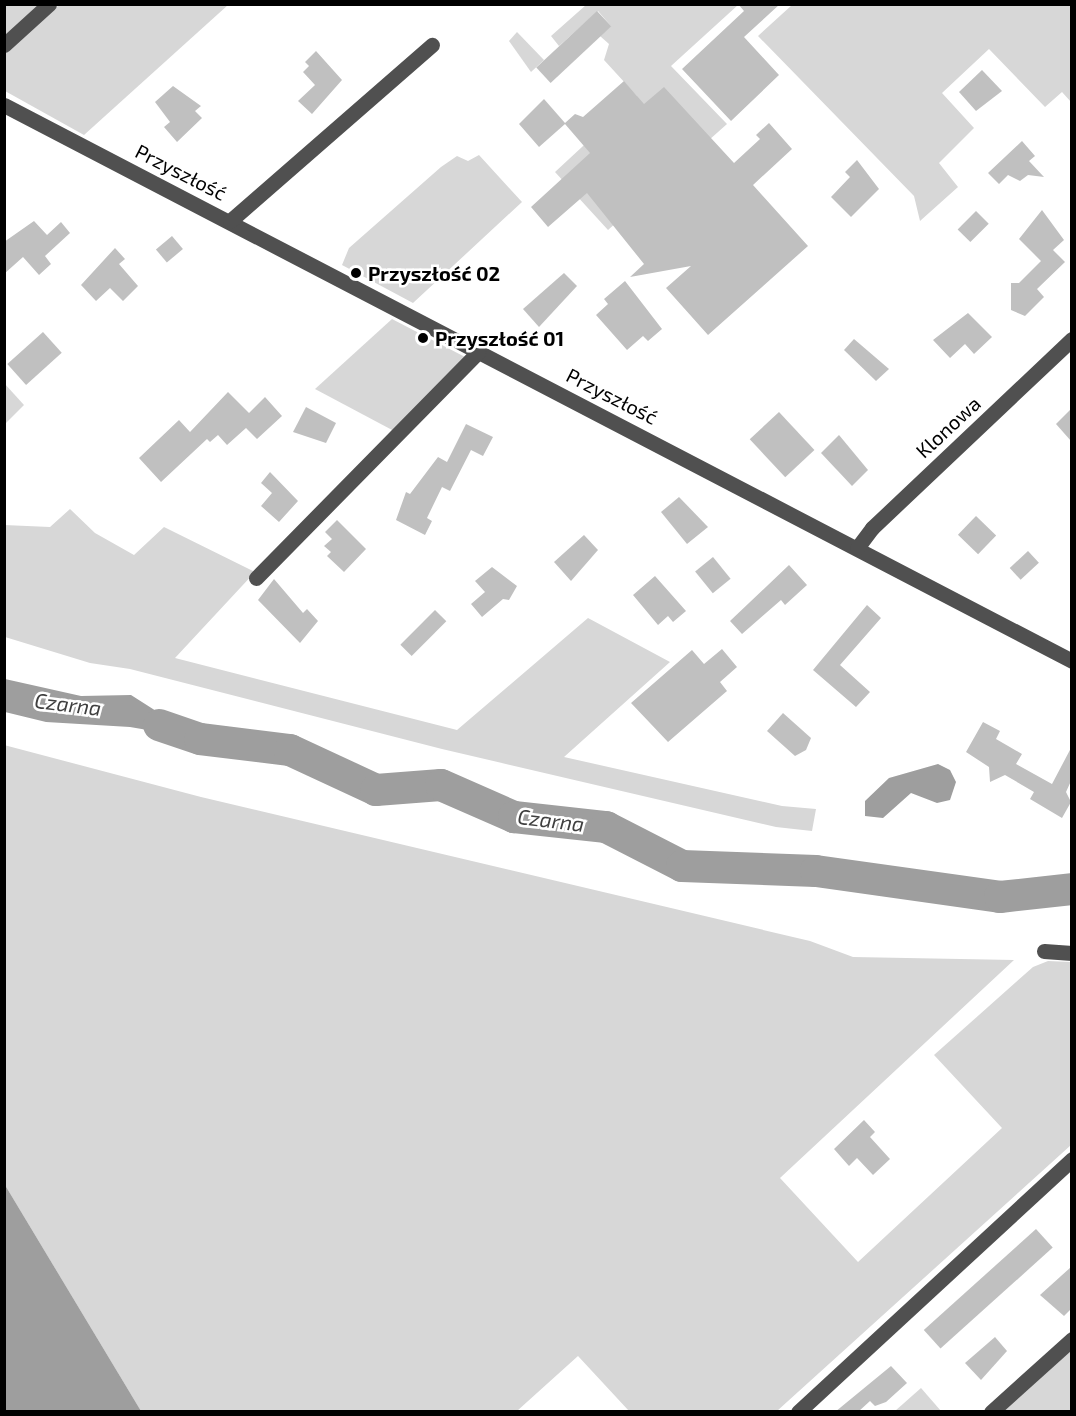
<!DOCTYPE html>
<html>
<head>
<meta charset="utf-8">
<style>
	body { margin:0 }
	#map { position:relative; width:1076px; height:1416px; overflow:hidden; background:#fff; font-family:"Exo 2",sans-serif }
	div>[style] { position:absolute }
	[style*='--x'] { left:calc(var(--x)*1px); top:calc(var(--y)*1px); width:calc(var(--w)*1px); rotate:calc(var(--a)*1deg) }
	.green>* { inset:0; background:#d7d7d7 }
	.water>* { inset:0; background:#9e9e9e }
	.river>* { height:32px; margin:-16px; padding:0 16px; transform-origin:16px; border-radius:16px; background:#9e9e9e }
	.building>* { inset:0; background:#c0c0c0; transform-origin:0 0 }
	.minor>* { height:15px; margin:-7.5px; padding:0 7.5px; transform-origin:7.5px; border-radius:7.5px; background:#505050 }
	.dots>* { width:16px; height:16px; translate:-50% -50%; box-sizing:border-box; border:3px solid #fff; border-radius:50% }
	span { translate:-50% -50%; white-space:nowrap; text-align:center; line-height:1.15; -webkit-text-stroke:5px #fff; paint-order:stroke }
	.street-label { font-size:20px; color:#000 }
	.poi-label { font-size:20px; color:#000; font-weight:700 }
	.left { translate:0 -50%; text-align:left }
	.water-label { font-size:21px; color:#3f3f3f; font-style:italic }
	.frame { position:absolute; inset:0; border:6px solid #000; pointer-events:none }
</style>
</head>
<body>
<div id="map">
	<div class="green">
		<i style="clip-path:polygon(5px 5px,42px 5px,5px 39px)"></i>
		<i style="clip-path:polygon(59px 5px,228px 5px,84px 135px,5px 91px,4px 54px)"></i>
		<i style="clip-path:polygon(586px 5px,738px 5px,671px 66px,727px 124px,608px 230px,555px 172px,637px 96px,604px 60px,609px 44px,600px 36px,611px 26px,598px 11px,559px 46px,551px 36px)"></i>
		<i style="clip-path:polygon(792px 5px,1071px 5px,1071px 102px,1062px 92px,1045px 107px,989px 49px,942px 93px,974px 128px,939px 163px,958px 187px,920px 221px,914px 196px,758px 36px)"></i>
		<i style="clip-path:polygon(517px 32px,544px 60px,531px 72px,509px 41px)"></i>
		<i style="clip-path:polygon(479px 155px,522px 202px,413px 303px,342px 265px,349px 248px,441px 167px,457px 156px,468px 161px)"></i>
		<i style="clip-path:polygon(392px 319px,465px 357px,394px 431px,315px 389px)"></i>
		<i style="clip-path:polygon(4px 383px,24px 405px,5px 424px,4px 424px)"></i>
		<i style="clip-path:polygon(70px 509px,95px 533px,134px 555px,164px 527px,255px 572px,175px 658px,457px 730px,588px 618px,670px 662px,564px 757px,782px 806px,816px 809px,812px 831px,776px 827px,442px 749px,130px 669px,90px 663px,5px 637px,4px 525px,50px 527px)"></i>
		<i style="clip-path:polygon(4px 745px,201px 797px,810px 941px,853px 957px,1014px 960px,780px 1178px,858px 1262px,1002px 1128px,934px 1055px,1033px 967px,1048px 961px,1071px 962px,1071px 1145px,777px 1411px,629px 1411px,578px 1356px,517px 1411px,141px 1411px,5px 1185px)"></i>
		<i style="clip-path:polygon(1071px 1349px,1071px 1411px,1002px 1411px)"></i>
		<i style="clip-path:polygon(921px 1388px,941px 1411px,895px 1411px)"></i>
	</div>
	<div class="water">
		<i style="clip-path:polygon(5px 679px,81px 696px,131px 695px,200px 739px,130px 727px,46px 722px,5px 712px)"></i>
		<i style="clip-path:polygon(938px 764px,950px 770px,956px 782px,950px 800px,937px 803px,911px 793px,883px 818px,865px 816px,865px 801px,889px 778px)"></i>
		<i style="clip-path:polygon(4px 1185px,5px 1185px,141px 1411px,5px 1411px)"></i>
	</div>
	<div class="river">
		<i style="--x:159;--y:725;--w:43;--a:18.9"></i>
		<i style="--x:200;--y:739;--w:91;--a:7"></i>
		<i style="--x:290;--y:750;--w:95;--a:24.9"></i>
		<i style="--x:376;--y:790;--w:65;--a:-4.4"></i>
		<i style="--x:441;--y:785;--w:80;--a:23.7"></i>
		<i style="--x:514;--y:817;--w:93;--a:6.2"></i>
		<i style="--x:606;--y:827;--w:85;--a:27.2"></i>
		<i style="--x:682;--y:866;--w:134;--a:2.1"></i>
		<i style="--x:816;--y:871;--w:186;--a:8"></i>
		<i style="--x:1000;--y:897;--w:72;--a:-6.3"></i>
	</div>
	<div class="building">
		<i style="clip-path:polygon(738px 4px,780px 4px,744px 37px,779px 75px,731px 121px,682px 69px,744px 11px)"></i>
		<i style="left:597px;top:11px;width:21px;height:83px;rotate:47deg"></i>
		<i style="clip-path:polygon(316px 51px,342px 80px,312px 114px,298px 101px,315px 85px,303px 72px,309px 66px,305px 62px)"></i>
		<i style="clip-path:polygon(982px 70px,1002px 91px,976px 111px,959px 92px)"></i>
		<i style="clip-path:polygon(624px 81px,644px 104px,664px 87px,734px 163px,760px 139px,756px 135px,769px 123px,792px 149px,753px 185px,808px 246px,708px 335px,666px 288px,691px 266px,630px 277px,644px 264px,587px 193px,548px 227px,531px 207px,590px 153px,565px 124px,539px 147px,519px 124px,544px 99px,565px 123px,575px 114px,583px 117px)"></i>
		<i style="clip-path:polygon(173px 86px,201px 106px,195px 111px,202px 118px,177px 142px,164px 127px,170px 122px,155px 102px)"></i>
		<i style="clip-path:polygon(1022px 141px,1035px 156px,1029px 161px,1044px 177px,1028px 175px,1020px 181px,1008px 175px,999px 184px,988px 173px)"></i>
		<i style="clip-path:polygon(857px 160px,879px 189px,851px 217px,831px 197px,850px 177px,845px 172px)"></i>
		<i style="clip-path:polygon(1042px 210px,1064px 240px,1053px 250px,1065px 262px,1037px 289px,1044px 297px,1025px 316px,1011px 310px,1011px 283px,1019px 283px,1041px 261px,1019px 239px)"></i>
		<i style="left:976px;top:211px;width:18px;height:26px;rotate:45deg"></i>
		<i style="clip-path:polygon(34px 221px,47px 235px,61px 222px,70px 233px,45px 256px,51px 264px,39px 275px,23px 257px,4px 274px,4px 242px)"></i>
		<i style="left:172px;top:236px;width:17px;height:21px;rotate:50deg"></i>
		<i style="clip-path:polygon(115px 248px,125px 259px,119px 264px,138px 286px,123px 301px,110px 288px,96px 301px,81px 285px)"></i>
		<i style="clip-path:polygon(564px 273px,577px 286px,539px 327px,523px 309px)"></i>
		<i style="clip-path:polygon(625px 281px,662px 329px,648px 341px,643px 336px,627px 350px,596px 315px,608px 304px,604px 299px)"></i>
		<i style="clip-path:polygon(968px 313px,992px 337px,974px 354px,965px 344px,950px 358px,933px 340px)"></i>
		<i style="left:43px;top:332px;width:28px;height:48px;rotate:48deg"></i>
		<i style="clip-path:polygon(854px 339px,889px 369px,876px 381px,844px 350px)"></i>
		<i style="clip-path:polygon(228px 392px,249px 413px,265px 397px,282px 416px,257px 439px,246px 428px,227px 445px,218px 435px,210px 442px,207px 439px,161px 482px,139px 458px,179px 420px,190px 432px)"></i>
		<i style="clip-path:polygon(306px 407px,336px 423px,326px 443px,293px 432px)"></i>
		<i style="clip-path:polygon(1071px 409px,1071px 441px,1056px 424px)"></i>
		<i style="left:779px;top:412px;width:52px;height:40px;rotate:47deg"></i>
		<i style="clip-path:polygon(466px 424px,493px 437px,483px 456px,471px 450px,450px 491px,442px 487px,427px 518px,432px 521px,425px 535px,396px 520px,406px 492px,410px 494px,438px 457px,447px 462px)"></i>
		<i style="clip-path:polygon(839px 435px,868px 470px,852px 486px,821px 453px)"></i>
		<i style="clip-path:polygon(270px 472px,298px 501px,279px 522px,261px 506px,272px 493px,261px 483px)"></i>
		<i style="clip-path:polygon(679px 497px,708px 527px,687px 544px,661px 512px)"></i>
		<i style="left:976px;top:516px;width:28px;height:26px;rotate:44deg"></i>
		<i style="clip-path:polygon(337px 520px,366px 549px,344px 572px,327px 556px,331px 552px,324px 546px,332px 539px,325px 532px)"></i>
		<i style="clip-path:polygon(584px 535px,598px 550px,571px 581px,554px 562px)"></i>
		<i style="left:1028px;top:551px;width:16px;height:25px;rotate:47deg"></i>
		<i style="left:713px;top:557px;width:28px;height:23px;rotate:51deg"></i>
		<i style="clip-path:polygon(789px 565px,807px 585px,785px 605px,781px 600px,742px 634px,730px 621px)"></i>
		<i style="clip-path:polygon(492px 567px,517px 586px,509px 600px,503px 599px,482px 617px,471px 604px,485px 592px,475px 581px)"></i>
		<i style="clip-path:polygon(655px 576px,686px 611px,673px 622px,668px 616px,658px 625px,633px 595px)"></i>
		<i style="clip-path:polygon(274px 579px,303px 613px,307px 609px,318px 621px,300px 643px,258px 600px)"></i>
		<i style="clip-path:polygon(867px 605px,881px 618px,840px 665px,870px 692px,856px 707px,813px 670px)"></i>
		<i style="left:435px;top:610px;width:16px;height:49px;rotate:45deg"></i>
		<i style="clip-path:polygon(722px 649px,737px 667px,720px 682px,727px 691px,668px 742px,631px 703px,692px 650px,704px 664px)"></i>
		<i style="clip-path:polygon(783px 713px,811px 738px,806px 750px,795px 756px,767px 731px)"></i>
		<i style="clip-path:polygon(983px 722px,1000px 731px,996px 739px,1022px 754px,1016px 764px,1052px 784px,1071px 748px,1071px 781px,1066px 792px,1071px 802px,1062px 818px,1030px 799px,1034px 792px,1005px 775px,990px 782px,989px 767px,966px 752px)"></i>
		<i style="clip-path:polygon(864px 1120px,875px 1132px,870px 1137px,890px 1159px,873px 1175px,857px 1158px,849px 1166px,834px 1149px)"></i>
		<i style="left:1036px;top:1229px;width:25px;height:151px;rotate:48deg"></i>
		<i style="clip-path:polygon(1071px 1267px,1071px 1309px,1064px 1316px,1040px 1295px)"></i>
		<i style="clip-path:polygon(995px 1337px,1007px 1351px,981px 1380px,965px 1363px)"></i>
		<i style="clip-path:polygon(891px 1366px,907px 1383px,886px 1402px,875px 1406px,870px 1401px,858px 1412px,835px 1412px)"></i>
	</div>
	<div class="minor">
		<i style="--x:4;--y:45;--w:61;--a:-42.3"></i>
		<i style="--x:4;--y:105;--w:1204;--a:27.5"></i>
		<i style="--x:230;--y:221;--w:268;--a:-41.1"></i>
		<i style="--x:857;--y:548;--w:25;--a:-53"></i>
		<i style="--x:872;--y:528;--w:275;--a:-43.4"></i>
		<i style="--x:256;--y:578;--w:317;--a:-45.5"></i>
		<i style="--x:1044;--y:951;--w:28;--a:4"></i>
		<i style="--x:798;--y:1412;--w:373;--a:-42.7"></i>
		<i style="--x:991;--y:1412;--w:109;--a:-42"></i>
	</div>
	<div class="dots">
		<i style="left:356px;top:273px;background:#000"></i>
		<i style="left:423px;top:338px;background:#000"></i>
	</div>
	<div class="street-label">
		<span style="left:181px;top:172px;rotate:27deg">Przyszłość</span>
		<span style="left:612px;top:396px;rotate:27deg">Przyszłość</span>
		<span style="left:948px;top:427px;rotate:-43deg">Klonowa</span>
	</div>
	<div class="poi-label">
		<span class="left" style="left:368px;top:273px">Przyszłość 02</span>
		<span class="left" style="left:435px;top:338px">Przyszłość 01</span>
	</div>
	<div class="water-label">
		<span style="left:68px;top:704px;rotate:7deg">Czarna</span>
		<span style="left:551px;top:820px;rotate:7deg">Czarna</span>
	</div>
	<div class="frame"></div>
</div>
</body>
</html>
